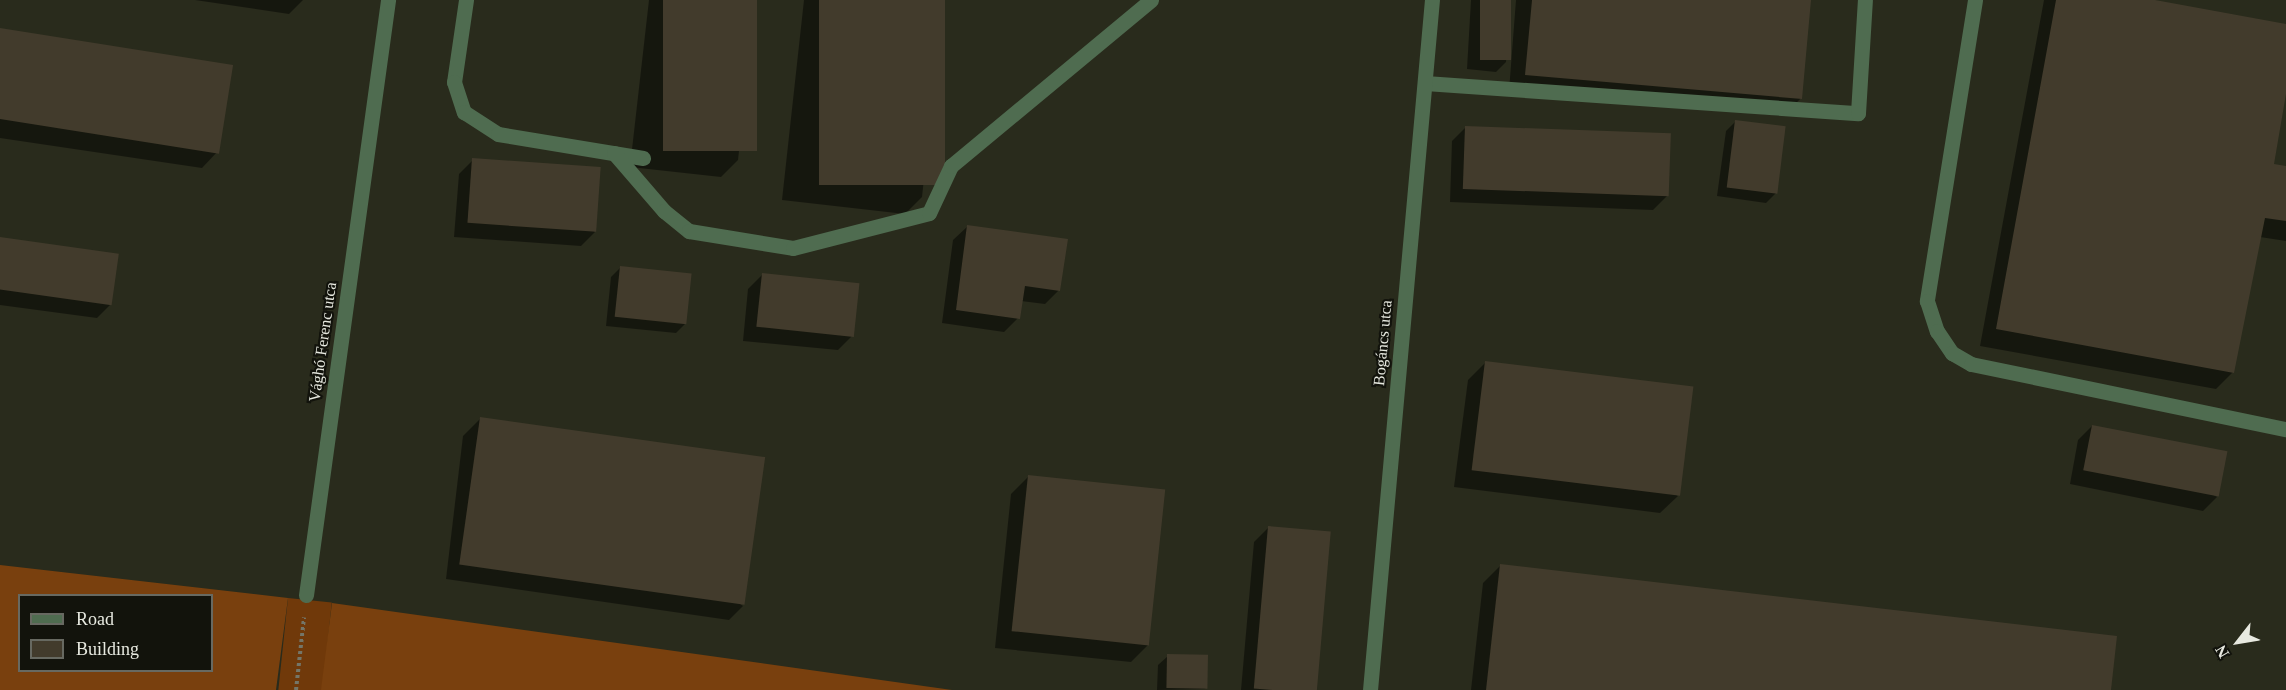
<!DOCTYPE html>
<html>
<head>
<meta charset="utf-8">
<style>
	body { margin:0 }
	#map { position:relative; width:2286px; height:690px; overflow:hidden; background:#292b1c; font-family:"Times New Roman",serif }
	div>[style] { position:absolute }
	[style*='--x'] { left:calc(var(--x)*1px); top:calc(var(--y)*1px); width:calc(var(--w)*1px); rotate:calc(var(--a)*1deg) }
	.green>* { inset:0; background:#70390a; transform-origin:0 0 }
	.forest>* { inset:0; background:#79400e }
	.shadow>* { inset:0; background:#0007 }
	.building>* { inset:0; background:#423b2c; transform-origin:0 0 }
	.path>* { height:4px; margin-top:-2px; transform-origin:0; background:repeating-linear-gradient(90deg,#747669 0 3px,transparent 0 6px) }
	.lane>* { height:15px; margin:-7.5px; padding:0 7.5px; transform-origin:7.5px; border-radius:7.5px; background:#4f6c50 }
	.street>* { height:15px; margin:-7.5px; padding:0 7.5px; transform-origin:7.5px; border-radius:7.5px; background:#4f6c50 }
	span { translate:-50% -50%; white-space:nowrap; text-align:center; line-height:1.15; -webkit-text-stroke:4.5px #12130c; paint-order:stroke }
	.street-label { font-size:16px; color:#e7e9e0 }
	.legend { position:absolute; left:18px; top:594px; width:195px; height:78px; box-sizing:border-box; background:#12130c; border:2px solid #676961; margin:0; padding:8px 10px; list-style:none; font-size:18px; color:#e7e9e0 }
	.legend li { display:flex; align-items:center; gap:12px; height:30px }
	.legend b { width:30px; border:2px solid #676961 }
	.north { position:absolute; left:2208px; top:612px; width:60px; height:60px; -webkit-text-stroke:4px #12130c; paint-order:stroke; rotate:239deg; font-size:16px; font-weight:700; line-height:24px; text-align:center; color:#e7e9e0 }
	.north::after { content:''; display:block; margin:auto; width:21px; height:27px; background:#e7e9e0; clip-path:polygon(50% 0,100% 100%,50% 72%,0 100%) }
</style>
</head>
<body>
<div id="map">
	<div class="green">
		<i style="left:288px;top:598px;width:44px;height:93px;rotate:6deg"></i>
	</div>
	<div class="forest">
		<i style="clip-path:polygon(evenodd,0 565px,288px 598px,276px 690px,0 690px,0 565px,20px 596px,212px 596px,212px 670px,20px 670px,20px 596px)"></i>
		<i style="clip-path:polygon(332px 603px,952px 690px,321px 690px)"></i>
	</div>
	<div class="shadow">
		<i style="clip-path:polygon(195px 0,303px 0,289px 14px)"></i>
		<i style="clip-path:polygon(649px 0,756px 0,738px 160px,721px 177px,630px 167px)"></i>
		<i style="clip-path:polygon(804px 0,943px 0,922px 197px,905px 214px,782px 200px)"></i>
		<i style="clip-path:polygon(1471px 0,1510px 0,1506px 62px,1496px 72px,1467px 69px)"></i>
		<i style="clip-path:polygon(1516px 0,1809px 0,1801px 98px,1784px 116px,1509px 91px)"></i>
		<i style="clip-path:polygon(2044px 0,2146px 0,2286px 26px,2286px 85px,2273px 165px,2286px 168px,2286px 241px,2260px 237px,2233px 372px,2216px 389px,1980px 346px)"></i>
		<i style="clip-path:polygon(0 30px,219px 150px,202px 168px,0 138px)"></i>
		<i style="clip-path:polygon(1736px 121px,1776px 193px,1766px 203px,1717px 196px,1726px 131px)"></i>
		<i style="clip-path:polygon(1466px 127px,1667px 196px,1653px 210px,1450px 202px,1452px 141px)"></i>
		<i style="clip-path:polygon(473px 160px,595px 232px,581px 246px,454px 237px,459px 174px)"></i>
		<i style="clip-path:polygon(968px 226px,1059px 290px,1045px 304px,1021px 301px,1018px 318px,1004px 332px,942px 323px,953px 240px)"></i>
		<i style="clip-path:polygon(0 238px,111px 304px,97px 318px,0 305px)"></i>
		<i style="clip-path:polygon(621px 267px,686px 323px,676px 333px,606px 326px,611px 277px)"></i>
		<i style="clip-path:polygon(762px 275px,852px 336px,838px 350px,743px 341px,748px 289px)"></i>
		<i style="clip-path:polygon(1485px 363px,1678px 496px,1660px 513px,1454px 487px,1468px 380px)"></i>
		<i style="clip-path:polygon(481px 418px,743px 606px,729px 620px,446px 579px,463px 436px)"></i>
		<i style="clip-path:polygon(2092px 426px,2217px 497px,2203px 511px,2070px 484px,2078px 440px)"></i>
		<i style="clip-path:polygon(1028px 477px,1148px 645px,1131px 662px,995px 648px,1011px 494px)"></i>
		<i style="clip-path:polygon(1268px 528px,1329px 533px,1316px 690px,1241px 690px,1254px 542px)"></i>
		<i style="clip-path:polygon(1500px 566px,2110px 690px,1471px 690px,1483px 583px)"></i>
		<i style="clip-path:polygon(1168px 656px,1206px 689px,1157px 690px,1158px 665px)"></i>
	</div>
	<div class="building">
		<i style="left:663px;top:0;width:94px;height:151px"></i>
		<i style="left:819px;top:0;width:126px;height:185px"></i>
		<i style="left:1480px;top:0;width:31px;height:60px"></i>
		<i style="clip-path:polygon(1532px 0,1811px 0,1802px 99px,1525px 75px)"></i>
		<i style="clip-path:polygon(2056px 0,2155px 0,2286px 24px,2286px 94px,2274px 164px,2286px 166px,2286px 221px,2265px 218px,2234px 373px,1996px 329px)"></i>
		<i style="left:0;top:28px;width:236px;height:90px;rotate:9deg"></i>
		<i style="left:1735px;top:120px;width:51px;height:68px;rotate:7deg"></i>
		<i style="left:1465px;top:126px;width:206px;height:63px;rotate:2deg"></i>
		<i style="left:472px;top:158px;width:129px;height:65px;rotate:4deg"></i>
		<i style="clip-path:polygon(967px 225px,1068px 239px,1060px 291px,1025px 286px,1020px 319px,956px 310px)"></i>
		<i style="left:0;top:237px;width:120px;height:52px;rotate:8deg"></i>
		<i style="left:620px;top:266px;width:72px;height:51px;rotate:6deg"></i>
		<i style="left:762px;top:273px;width:98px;height:54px;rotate:6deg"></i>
		<i style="left:1485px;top:361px;width:210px;height:110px;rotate:7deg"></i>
		<i style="left:480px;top:417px;width:288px;height:149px;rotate:8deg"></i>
		<i style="left:2092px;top:425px;width:138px;height:46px;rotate:11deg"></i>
		<i style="left:1028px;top:475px;width:138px;height:157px;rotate:6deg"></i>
		<i style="left:1268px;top:526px;width:63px;height:163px;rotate:5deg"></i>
		<i style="clip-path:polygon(1500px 564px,2117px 636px,2111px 690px,1486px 690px)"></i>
		<i style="left:1167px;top:654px;width:41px;height:34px;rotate:1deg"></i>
	</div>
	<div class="path">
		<i style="--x:296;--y:690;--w:73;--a:-83.7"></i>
	</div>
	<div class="lane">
		<i style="--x:466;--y:0;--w:83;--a:98.3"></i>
		<i style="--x:454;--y:82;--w:32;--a:72"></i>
		<i style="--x:464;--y:112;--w:40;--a:32.9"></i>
		<i style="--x:498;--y:134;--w:147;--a:9.4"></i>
		<i style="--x:1975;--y:0;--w:305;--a:99.1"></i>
		<i style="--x:1927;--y:301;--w:32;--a:72"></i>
		<i style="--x:1937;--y:331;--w:27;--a:56"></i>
		<i style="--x:1952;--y:353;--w:22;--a:30"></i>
		<i style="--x:1971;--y:364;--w:322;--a:11.7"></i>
		<i style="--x:1425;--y:83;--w:434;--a:4"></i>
		<i style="--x:1858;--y:113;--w:113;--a:-86.5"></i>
		<i style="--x:614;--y:153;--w:77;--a:49.2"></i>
		<i style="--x:664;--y:211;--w:32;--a:39"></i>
		<i style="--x:689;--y:231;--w:105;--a:9.3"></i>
		<i style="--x:793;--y:248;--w:140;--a:-14.4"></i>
		<i style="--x:929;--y:213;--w:52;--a:-64.9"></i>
		<i style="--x:951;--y:166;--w:260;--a:-39.7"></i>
	</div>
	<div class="street">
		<i style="--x:306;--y:595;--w:601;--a:-82.15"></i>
		<i style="--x:1370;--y:690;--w:693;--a:-84.87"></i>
	</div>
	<div class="street-label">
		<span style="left:323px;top:342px;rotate:-82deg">Vághó Ferenc utca</span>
		<span style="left:1383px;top:343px;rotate:-85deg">Bogáncs utca</span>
	</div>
	<ul class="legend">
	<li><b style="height:8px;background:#4f6c50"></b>Road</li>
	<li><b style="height:16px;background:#423b2c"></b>Building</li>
	</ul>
	<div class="north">N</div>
</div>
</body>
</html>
